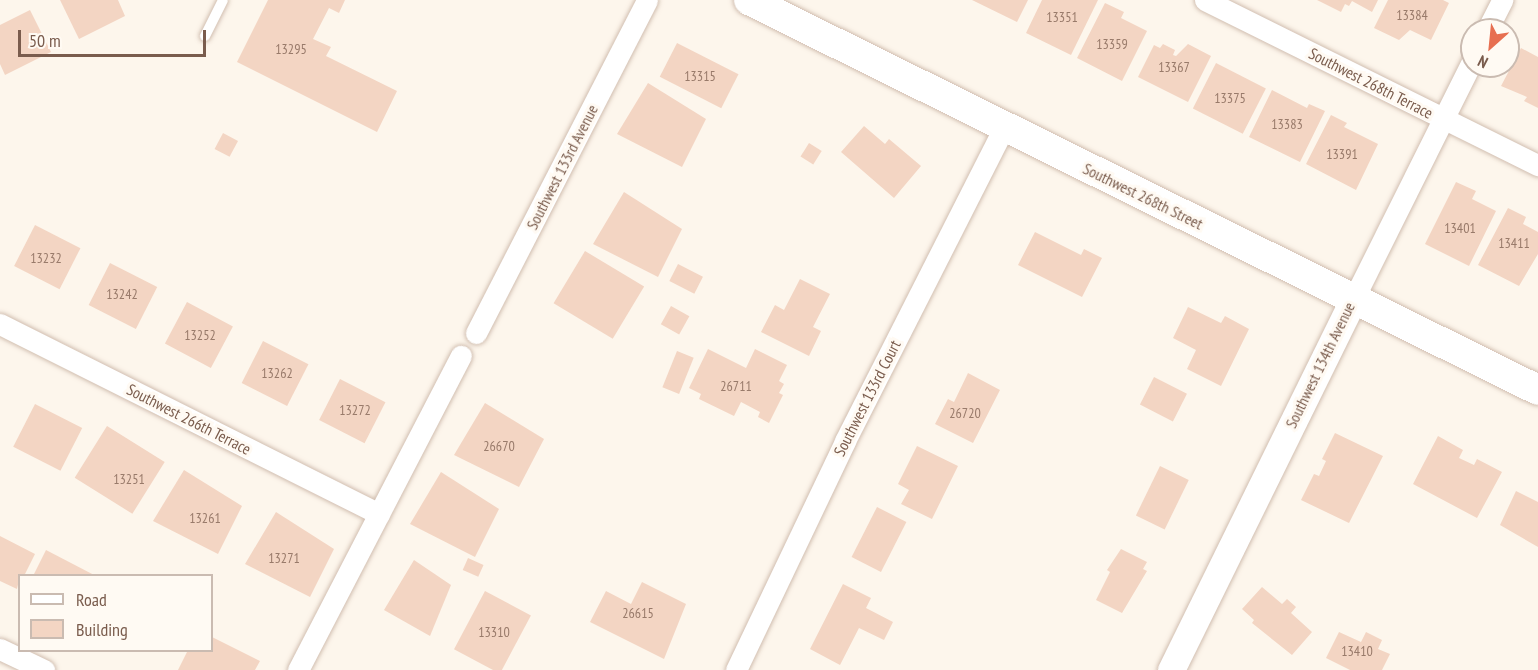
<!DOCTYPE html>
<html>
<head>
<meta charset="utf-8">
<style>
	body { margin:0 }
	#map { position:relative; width:1538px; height:670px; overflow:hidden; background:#fdf6ec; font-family:"PT Sans Narrow",sans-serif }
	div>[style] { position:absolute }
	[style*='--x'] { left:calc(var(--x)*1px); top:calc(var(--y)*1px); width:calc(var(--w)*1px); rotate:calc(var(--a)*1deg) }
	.building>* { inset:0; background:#f3d5c3; transform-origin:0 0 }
	.roads { filter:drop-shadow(0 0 2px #d1beb0) drop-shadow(0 0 2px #d1beb0) }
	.service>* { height:10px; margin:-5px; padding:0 5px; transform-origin:5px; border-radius:5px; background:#fff }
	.minor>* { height:21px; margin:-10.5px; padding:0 10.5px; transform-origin:10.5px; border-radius:10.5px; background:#fff }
	.tertiary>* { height:27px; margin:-13.5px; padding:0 13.5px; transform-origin:13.5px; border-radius:13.5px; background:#fff }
	.secondary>* { height:30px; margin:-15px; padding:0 15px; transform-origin:15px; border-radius:15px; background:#fff }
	span { translate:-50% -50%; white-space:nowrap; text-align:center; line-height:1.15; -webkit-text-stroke:6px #fffaf3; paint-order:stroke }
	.number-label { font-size:14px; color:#987a6a }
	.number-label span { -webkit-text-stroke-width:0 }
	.street-label { font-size:16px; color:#7a5c4d }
	.legend { position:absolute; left:18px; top:574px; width:195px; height:78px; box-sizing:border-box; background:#fffaf3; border:2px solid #cabbb1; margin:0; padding:8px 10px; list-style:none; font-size:18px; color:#7a5c4d }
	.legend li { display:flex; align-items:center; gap:12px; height:30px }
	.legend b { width:30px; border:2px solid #cabbb1 }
	.north { position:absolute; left:1460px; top:18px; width:60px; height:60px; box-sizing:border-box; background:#fffaf3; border:2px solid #cabbb1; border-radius:50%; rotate:207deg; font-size:16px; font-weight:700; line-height:24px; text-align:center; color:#7a5c4d }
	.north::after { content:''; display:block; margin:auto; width:21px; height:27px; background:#e76f51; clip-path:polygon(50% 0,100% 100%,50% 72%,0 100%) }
	.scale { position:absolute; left:18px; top:30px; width:188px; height:27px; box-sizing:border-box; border:3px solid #7a5c4d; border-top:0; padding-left:8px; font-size:18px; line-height:21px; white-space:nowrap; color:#7a5c4d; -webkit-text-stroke:4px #fffaf3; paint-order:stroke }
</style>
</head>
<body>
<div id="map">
	<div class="building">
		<i style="clip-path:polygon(60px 0,118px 0,125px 16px,79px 39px)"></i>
		<i style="clip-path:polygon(268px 0,345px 0,339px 13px,329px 8px,313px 39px,331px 47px,326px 56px,397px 91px,377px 132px,237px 62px)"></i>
		<i style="clip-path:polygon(972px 0,1028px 0,1017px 22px)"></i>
		<i style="clip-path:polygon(1042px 0,1098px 0,1071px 55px,1026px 33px)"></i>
		<i style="clip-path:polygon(1317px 0,1378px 0,1372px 12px,1352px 1px,1349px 6px,1345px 4px,1341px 12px)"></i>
		<i style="clip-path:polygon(1388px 0,1443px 0,1449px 3px,1431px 40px,1410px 30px,1399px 40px,1374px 28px)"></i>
		<i style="clip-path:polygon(1105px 3px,1124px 12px,1121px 18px,1147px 31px,1122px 81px,1077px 58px)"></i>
		<i style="clip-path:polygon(30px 10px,51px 52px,5px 75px,0 64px,0 25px)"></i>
		<i style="left:677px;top:43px;width:69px;height:38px;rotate:27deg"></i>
		<i style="clip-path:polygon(1163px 44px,1175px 50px,1173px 55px,1176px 56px,1188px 44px,1211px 56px,1188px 102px,1138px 77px,1154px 45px,1160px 48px)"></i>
		<i style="clip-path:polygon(1521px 48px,1538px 57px,1538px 108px,1524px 101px,1527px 97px,1501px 86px)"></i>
		<i style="left:1216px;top:63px;width:56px;height:51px;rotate:27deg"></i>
		<i style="clip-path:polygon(648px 83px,706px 119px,682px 167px,617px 134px)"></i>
		<i style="clip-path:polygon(1272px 90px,1307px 108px,1309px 104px,1325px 111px,1300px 162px,1249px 137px)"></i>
		<i style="clip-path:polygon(1331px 115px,1347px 123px,1344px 127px,1378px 144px,1356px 190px,1306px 164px)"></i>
		<i style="clip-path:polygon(864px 126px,885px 144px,889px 139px,921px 166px,894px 198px,841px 152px)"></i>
		<i style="left:223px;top:133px;width:17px;height:18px;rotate:28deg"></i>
		<i style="left:809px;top:143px;width:15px;height:16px;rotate:32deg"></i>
		<i style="clip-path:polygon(1456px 182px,1476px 191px,1472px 199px,1496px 211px,1469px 266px,1425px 244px)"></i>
		<i style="clip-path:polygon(624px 192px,682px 229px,658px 277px,593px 244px)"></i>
		<i style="clip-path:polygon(1508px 208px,1526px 217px,1523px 224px,1538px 232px,1538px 254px,1519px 286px,1478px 265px)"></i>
		<i style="left:35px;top:225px;width:51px;height:46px;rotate:27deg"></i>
		<i style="clip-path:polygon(1035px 232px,1081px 255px,1084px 249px,1102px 258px,1082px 297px,1018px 265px)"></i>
		<i style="left:585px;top:251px;width:69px;height:61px;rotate:31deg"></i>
		<i style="left:110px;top:263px;width:53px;height:47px;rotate:27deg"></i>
		<i style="left:678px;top:264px;width:28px;height:19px;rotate:27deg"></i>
		<i style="clip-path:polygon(800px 279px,830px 294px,813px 327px,821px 331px,809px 356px,761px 332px,775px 305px,784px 310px)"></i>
		<i style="left:187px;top:302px;width:52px;height:47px;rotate:28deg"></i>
		<i style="left:671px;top:306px;width:21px;height:21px;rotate:29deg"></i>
		<i style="clip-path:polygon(1188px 307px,1221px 323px,1225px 316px,1249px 329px,1221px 386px,1187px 369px,1196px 350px,1173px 338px)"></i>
		<i style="left:263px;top:341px;width:51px;height:47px;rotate:27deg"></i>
		<i style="clip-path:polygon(708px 349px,746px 368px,755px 349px,787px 365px,779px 381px,784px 384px,779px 393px,783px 395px,769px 423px,758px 417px,760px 412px,741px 402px,734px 416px,699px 399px,701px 394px,689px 388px)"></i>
		<i style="left:677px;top:351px;width:18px;height:39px;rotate:22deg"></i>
		<i style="clip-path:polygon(968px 373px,1000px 390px,973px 443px,935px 424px,948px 399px,954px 402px)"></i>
		<i style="left:1154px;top:377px;width:37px;height:31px;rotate:27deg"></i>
		<i style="left:340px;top:379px;width:51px;height:46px;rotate:27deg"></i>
		<i style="clip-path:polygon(485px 403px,544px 439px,519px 487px,454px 455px)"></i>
		<i style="left:35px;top:404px;width:53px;height:48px;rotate:27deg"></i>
		<i style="left:107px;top:426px;width:68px;height:61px;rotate:32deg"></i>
		<i style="clip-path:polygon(1335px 433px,1383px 456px,1349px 523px,1301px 500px,1314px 474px,1319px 476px,1326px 461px,1322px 459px)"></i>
		<i style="clip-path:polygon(1438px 436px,1463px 450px,1459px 458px,1474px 465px,1477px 459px,1502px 472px,1477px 518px,1413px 484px)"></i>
		<i style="clip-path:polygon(917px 446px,958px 466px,932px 519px,901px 504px,909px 490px,898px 484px)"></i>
		<i style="left:1160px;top:466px;width:32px;height:55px;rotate:26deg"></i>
		<i style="clip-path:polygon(184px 470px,242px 506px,218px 554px,153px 521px)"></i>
		<i style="clip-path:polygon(441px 472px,499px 509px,475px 557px,410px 524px)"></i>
		<i style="clip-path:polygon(1516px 491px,1538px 502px,1538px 547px,1500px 525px)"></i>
		<i style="left:877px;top:507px;width:33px;height:56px;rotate:27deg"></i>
		<i style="clip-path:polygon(276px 512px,334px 549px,310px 597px,245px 564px)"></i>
		<i style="clip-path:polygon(0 536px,35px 554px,24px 576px,20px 576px,17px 589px,0 581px)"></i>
		<i style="clip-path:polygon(1121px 549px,1147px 562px,1143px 569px,1147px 571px,1122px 613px,1096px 600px,1110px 572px,1107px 570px)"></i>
		<i style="clip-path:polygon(46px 550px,96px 576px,33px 576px)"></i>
		<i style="left:468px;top:558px;width:17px;height:13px;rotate:24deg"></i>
		<i style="clip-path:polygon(414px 560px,451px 585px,430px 636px,384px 610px)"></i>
		<i style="clip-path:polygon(642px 582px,686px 604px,664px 659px,590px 622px,606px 591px,631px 604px)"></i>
		<i style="clip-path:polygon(843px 584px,871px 598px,866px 608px,893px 622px,884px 640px,859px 628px,840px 665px,810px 649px)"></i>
		<i style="clip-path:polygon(1262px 587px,1282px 604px,1287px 599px,1296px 607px,1291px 613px,1312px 632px,1292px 655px,1252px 623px,1254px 620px,1242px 609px)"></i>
		<i style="left:485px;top:591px;width:52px;height:66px;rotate:28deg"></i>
		<i style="clip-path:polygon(1339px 632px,1361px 642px,1366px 632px,1382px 640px,1378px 649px,1390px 654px,1382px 670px,1350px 670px,1326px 658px)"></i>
		<i style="clip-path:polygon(212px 637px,260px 661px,255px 670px,178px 670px,188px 650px,212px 650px)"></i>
	</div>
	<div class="roads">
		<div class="service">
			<i style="--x:205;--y:36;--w:40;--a:-63.4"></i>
		</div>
		<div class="minor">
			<i style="--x:1205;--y:0;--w:372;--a:26.4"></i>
			<i style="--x:1487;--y:30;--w:34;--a:-63"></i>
			<i style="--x:1354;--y:298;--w:265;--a:-63.5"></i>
			<i style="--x:0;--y:324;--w:424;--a:26.6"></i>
			<i style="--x:476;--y:333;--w:374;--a:-62.8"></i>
			<i style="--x:0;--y:649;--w:49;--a:25.5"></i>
			<i style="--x:298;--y:670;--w:354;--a:-62.6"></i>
			<i style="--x:736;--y:670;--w:254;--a:-64.5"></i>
			<i style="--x:845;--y:441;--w:351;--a:-63.1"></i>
		</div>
		<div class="tertiary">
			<i style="--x:1171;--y:670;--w:415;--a:-63.8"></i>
		</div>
		<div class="secondary">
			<i style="--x:749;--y:0;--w:880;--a:26.3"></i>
		</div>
	</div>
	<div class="number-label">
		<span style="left:1412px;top:15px">13384</span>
		<span style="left:1062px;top:17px">13351</span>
		<span style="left:1112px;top:44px">13359</span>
		<span style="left:291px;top:49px">13295</span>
		<span style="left:1174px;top:67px">13367</span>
		<span style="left:700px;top:76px">13315</span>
		<span style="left:1230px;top:98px">13375</span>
		<span style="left:1287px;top:124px">13383</span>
		<span style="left:1342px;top:154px">13391</span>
		<span style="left:1460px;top:228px">13401</span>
		<span style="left:1514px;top:243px">13411</span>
		<span style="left:46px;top:258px">13232</span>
		<span style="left:122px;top:294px">13242</span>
		<span style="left:200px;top:335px">13252</span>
		<span style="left:277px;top:373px">13262</span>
		<span style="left:736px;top:386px">26711</span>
		<span style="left:355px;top:410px">13272</span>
		<span style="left:965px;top:413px">26720</span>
		<span style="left:499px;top:446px">26670</span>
		<span style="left:129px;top:479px">13251</span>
		<span style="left:205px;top:518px">13261</span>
		<span style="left:284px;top:558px">13271</span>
		<span style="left:638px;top:613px">26615</span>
		<span style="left:494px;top:632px">13310</span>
		<span style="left:1357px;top:651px">13410</span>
	</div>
	<div class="street-label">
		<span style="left:1371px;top:83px;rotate:27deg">Southwest 268th Terrace</span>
		<span style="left:562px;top:167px;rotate:-63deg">Southwest 133rd Avenue</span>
		<span style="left:1143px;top:196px;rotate:26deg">Southwest 268th Street</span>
		<span style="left:1320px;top:365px;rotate:-64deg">Southwest 134th Avenue</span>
		<span style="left:867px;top:398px;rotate:-63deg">Southwest 133rd Court</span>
		<span style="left:189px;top:419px;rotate:27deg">Southwest 266th Terrace</span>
	</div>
	<ul class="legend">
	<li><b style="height:8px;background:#fff"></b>Road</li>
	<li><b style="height:16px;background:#f3d5c3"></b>Building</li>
	</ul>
	<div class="north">N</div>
	<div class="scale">50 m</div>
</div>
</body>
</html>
